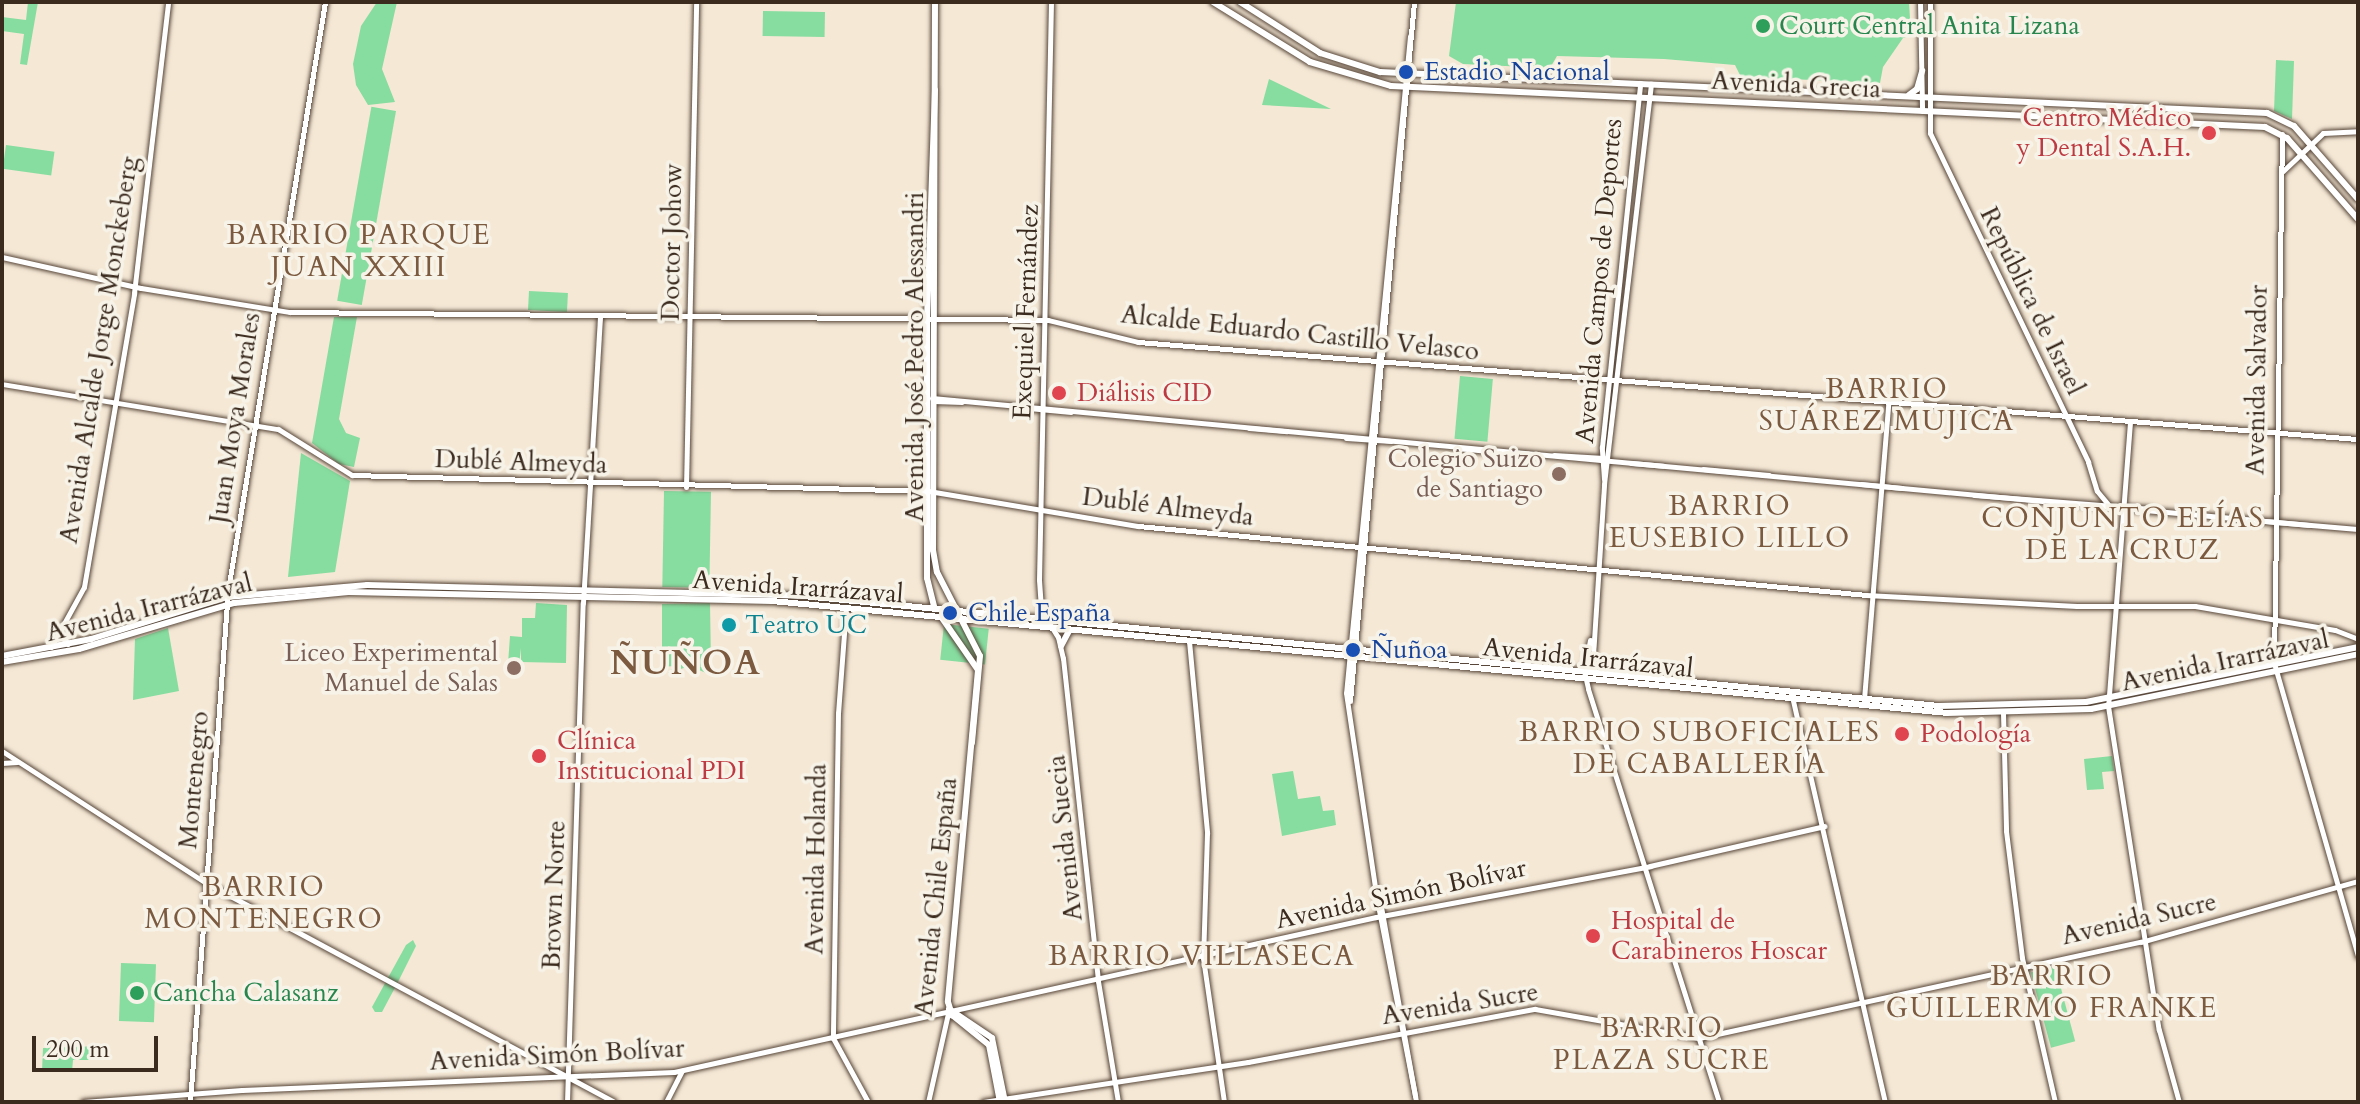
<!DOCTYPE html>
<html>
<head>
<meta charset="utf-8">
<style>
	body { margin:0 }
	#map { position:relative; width:2360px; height:1104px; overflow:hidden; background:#f5e8d5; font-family:Cardo,serif }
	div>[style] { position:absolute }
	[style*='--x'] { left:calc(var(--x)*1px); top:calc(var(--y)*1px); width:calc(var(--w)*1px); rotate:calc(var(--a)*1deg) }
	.green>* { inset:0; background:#87dda0; transform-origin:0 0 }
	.roads { filter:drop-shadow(0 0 2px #574639) drop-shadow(0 0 2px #574639) }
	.secondary>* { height:5px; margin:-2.5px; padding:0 2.5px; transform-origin:2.5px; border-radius:2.5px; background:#fff }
	.primary>* { height:6px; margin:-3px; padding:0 3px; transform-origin:3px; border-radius:3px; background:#fff }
	.dots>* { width:22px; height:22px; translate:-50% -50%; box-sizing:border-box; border:4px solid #f7f3e8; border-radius:50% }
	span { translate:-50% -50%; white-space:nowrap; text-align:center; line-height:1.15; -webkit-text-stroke:7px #f7f3e8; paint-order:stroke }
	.leisure-label { font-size:26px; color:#27864d }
	.left { translate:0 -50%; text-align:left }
	.transit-label { font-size:26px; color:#164399 }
	.street-label { font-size:26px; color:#3b2a1e }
	.health-label { font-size:26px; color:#be3a42 }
	.right { translate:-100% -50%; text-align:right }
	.education-label { font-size:26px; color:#785e54 }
	.culture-label { font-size:26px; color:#0d838f }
	.neighbourhood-label { font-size:28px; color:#7c5a3f; letter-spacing:2px }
	.district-label { font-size:34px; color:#7c5a3f; font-weight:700; letter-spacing:2px }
	.frame { position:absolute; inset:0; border:4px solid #3b2a1e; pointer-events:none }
	.scale { position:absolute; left:32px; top:1036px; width:126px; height:36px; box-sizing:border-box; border:4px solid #3b2a1e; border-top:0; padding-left:10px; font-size:24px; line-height:28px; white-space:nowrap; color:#3b2a1e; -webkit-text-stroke:6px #f7f3e8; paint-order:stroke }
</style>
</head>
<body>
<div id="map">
	<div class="green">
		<i style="clip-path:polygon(28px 2px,38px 2px,27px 65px,20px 64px,24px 34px,2px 31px,2px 17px,26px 20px)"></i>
		<i style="clip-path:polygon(377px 2px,397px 2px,382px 69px,395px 102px,368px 105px,356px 85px,353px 64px,361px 26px)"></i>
		<i style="clip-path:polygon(1456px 2px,1909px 2px,1911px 35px,1903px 38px,1883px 67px,1880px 83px,1741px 77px,1735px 65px,1664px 59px,1557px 56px,1550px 68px,1463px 64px,1449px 56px)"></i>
		<i style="left:763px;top:11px;width:62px;height:25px;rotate:1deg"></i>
		<i style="clip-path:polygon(2276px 60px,2294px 61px,2292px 119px,2274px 111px)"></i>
		<i style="clip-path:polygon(1269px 79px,1331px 109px,1262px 105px)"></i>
		<i style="left:396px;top:111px;width:197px;height:25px;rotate:100deg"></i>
		<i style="left:6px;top:145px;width:49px;height:24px;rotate:8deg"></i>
		<i style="left:529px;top:291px;width:39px;height:19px;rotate:3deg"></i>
		<i style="clip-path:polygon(334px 317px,357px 317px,339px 419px,346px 433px,360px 438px,354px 467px,339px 464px,312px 443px)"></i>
		<i style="left:1460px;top:376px;width:33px;height:63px;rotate:5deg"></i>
		<i style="clip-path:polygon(301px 453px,350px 481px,335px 572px,288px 577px)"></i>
		<i style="left:664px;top:491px;width:47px;height:96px;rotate:1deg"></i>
		<i style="clip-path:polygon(536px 603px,567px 605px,566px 663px,521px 662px,521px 648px,519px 665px,508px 664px,510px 636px,522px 637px,522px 618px,535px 618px)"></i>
		<i style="clip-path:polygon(710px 603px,711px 665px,698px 666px,705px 667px,706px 673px,690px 666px,668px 673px,674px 666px,662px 667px,662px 604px)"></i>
		<i style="left:944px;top:624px;width:45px;height:36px;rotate:6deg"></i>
		<i style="clip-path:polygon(168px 628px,179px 691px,133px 700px,135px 639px)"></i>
		<i style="clip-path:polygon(2112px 756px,2114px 771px,2102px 772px,2104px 789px,2087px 790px,2084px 759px)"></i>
		<i style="clip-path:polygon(1293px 771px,1298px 799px,1320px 796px,1323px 811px,1334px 810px,1336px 825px,1282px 836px,1272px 774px)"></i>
		<i style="clip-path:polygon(413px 940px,416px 946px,398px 982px,382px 1012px,375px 1012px,372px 1007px,406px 945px)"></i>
		<i style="left:121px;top:963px;width:35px;height:58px;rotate:2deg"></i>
		<i style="left:2055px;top:966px;width:78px;height:25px;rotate:75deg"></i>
		<i style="clip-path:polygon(102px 1046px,101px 1060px,73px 1060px,72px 1072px,42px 1071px,43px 1048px)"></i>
	</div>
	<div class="roads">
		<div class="secondary">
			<i style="--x:1051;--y:2;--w:578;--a:91.19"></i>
			<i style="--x:1039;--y:580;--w:30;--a:86"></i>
			<i style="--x:1041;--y:610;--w:32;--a:58"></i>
			<i style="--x:1058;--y:637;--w:22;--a:77"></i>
			<i style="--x:1063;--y:658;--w:325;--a:83.8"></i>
			<i style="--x:1098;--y:981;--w:123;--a:80.6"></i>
			<i style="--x:1920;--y:2;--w:109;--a:88.9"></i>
			<i style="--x:1930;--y:2;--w:131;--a:90"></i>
			<i style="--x:1930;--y:133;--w:365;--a:64.3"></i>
			<i style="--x:2088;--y:462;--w:30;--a:73"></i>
			<i style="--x:2097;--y:491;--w:17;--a:50"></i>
			<i style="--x:1410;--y:36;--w:660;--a:95.56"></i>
			<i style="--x:1346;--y:693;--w:209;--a:81.5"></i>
			<i style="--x:1377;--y:900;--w:200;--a:79"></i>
			<i style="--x:2282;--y:134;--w:529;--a:90.87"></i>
			<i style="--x:2274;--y:663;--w:305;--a:74"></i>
			<i style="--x:2283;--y:171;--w:55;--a:-43.5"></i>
			<i style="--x:2323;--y:133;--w:35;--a:-3"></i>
			<i style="--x:2;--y:257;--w:142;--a:12.6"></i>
			<i style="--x:141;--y:288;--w:151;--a:9.2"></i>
			<i style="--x:290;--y:312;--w:758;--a:0.6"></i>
			<i style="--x:1048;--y:320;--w:93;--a:13.7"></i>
			<i style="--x:1138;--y:342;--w:1224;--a:4.55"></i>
			<i style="--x:2;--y:384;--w:280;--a:9.3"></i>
			<i style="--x:278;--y:429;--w:87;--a:31.9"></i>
			<i style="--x:352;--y:475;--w:576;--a:1.59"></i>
			<i style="--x:928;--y:491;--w:213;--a:9.5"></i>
			<i style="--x:1138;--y:526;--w:731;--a:5.41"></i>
			<i style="--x:1866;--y:595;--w:211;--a:3"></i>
			<i style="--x:2077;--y:606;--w:118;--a:0"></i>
			<i style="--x:2195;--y:606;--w:142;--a:9.7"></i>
			<i style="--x:2335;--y:630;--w:25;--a:21"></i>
			<i style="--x:932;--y:398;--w:1115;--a:5.3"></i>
			<i style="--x:933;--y:401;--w:29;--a:2"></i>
			<i style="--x:1018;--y:407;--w:53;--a:5.4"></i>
			<i style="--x:2130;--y:422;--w:285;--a:94.4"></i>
			<i style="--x:2108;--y:706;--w:328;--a:81.1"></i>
			<i style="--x:2159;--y:1030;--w:75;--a:74.5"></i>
			<i style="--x:1249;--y:428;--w:38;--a:5"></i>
			<i style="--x:1346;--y:438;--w:45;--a:3.8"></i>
			<i style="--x:1456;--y:448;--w:66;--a:5.2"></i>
			<i style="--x:1554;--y:455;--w:50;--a:3.4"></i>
			<i style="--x:1631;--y:463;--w:32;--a:5"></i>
			<i style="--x:1703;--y:469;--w:66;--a:5.2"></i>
			<i style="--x:1604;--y:479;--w:32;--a:-94"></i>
			<i style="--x:1602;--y:447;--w:366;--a:-84"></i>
			<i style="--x:1861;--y:484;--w:41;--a:5.6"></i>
			<i style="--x:686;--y:487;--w:485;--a:-88.8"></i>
			<i style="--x:1974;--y:495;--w:178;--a:4.5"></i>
			<i style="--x:2090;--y:505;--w:220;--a:5.2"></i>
			<i style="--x:2241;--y:519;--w:117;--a:4.9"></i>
			<i style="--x:846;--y:607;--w:106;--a:94.3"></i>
			<i style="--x:838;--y:713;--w:325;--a:90.9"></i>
			<i style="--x:833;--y:1038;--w:73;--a:61.3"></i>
			<i style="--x:1590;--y:640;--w:32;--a:101"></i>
			<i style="--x:1584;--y:671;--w:18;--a:77"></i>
			<i style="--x:1588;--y:689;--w:433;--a:72.4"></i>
			<i style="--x:1189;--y:641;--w:193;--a:84.6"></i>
			<i style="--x:1207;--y:833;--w:125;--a:91.8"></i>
			<i style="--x:1203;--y:958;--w:146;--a:81.7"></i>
			<i style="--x:51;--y:647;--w:68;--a:-61.2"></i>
			<i style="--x:84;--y:587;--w:298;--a:-80.3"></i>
			<i style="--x:134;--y:293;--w:293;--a:-83.3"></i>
			<i style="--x:1592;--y:671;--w:187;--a:-86.3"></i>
			<i style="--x:1604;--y:484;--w:403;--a:-83.3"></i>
			<i style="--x:1791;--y:692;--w:421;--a:77.1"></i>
			<i style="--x:1864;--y:699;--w:296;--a:-85.3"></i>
			<i style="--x:1350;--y:701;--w:702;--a:-84.77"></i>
			<i style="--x:2003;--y:713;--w:118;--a:88.5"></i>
			<i style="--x:2006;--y:831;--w:128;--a:82.8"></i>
			<i style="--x:2022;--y:958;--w:148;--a:77.1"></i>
			<i style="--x:2;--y:751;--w:243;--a:32.9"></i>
			<i style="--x:206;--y:883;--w:463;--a:28.2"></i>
			<i style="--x:2;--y:763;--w:15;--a:-4"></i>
			<i style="--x:1378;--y:890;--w:215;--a:79.8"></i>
			<i style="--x:83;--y:1102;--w:159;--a:-4.3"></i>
			<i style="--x:242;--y:1090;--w:432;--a:-2.4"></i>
			<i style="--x:674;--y:1072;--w:719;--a:-12.45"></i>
			<i style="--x:1376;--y:917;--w:279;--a:-10.5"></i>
			<i style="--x:1650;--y:866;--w:179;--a:-12.9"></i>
			<i style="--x:190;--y:1102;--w:513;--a:-85.76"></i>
			<i style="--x:228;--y:590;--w:596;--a:-80.63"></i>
			<i style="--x:567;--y:1102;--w:499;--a:-88.2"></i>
			<i style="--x:583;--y:603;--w:288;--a:-86.6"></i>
			<i style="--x:666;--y:1102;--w:35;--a:-63"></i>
			<i style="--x:928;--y:1102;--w:95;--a:-77.3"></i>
			<i style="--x:983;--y:1102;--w:268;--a:-8.6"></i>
			<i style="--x:1248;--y:1062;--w:292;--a:-10.5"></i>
			<i style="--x:1535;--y:1009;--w:167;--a:10"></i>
			<i style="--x:1699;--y:1038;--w:452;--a:-12.3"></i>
			<i style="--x:2141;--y:942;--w:225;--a:-15.7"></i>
		</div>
		<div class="primary">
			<i style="--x:935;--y:2;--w:548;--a:90.21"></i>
			<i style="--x:933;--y:550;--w:22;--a:80"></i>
			<i style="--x:937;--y:572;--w:94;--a:62.9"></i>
			<i style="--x:980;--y:656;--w:87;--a:95.3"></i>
			<i style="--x:1213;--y:2;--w:114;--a:31.7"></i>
			<i style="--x:1310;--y:62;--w:84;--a:16.5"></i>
			<i style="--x:1391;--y:86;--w:875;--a:2.69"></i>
			<i style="--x:2265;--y:127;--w:25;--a:27"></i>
			<i style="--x:2287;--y:138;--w:108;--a:48.8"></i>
			<i style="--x:1240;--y:2;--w:95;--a:32.5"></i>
			<i style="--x:1320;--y:53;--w:63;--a:17.6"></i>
			<i style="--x:1380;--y:72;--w:888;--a:2.65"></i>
			<i style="--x:2267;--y:113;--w:30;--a:26"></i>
			<i style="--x:2294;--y:126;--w:97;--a:48.8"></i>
			<i style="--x:935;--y:90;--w:229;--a:92"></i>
			<i style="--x:927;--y:319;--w:259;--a:90"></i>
			<i style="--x:927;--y:578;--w:32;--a:76"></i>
			<i style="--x:1909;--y:95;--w:10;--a:-37"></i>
			<i style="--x:1917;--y:89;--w:19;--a:-74"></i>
			<i style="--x:942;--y:618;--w:63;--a:55.3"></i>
			<i style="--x:978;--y:670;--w:333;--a:95.2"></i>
			<i style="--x:948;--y:1002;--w:14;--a:73"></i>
			<i style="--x:952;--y:1015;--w:48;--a:39"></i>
			<i style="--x:989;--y:1045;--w:58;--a:79.1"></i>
			<i style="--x:59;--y:632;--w:15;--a:53"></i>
			<i style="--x:1061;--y:646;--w:17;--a:-62"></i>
			<i style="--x:2;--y:656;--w:91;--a:-10.8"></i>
			<i style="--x:91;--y:639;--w:142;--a:-17.2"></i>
			<i style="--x:227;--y:597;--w:141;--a:-4.9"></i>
			<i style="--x:367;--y:585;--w:436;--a:1.4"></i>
			<i style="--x:803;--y:596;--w:1141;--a:5.53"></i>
			<i style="--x:1939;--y:706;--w:147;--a:-1.6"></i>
			<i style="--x:2086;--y:702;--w:278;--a:-11.4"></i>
			<i style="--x:2;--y:662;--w:78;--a:-9.6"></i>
			<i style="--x:79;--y:649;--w:162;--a:-16.5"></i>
			<i style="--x:234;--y:603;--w:115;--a:-5.5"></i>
			<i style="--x:348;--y:592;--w:424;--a:1.2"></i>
			<i style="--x:772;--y:601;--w:1180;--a:5.44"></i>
			<i style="--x:1947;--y:713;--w:144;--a:-1.6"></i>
			<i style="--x:2091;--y:709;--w:273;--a:-11.6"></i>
			<i style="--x:949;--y:1009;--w:52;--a:34"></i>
			<i style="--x:992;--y:1038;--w:65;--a:78.5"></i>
		</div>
	</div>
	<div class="dots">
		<i style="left:1763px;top:26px;background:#2e9e5b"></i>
		<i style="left:1406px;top:72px;background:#1a4fb4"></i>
		<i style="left:2209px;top:133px;background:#e0444e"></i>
		<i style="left:1059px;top:393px;background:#e0444e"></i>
		<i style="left:1559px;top:474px;background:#8d6e63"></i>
		<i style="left:950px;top:613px;background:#1a4fb4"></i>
		<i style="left:729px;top:625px;background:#0f9aa8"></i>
		<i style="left:1353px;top:650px;background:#1a4fb4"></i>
		<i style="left:514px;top:668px;background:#8d6e63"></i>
		<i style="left:1902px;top:734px;background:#e0444e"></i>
		<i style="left:539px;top:756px;background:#e0444e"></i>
		<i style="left:1593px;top:936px;background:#e0444e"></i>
		<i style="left:137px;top:993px;background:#2e9e5b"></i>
	</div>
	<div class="leisure-label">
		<span class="left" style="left:1779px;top:26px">Court Central Anita Lizana</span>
		<span class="left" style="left:153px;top:993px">Cancha Calasanz</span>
	</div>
	<div class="transit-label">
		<span class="left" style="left:1424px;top:72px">Estadio Nacional</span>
		<span class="left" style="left:968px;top:613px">Chile España</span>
		<span class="left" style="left:1371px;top:650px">Ñuñoa</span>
	</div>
	<div class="street-label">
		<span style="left:1796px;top:85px;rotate:3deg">Avenida Grecia</span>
		<span style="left:672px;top:242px;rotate:-89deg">Doctor Johow</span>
		<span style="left:1599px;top:281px;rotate:-85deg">Avenida Campos de Deportes</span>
		<span style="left:2032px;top:301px;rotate:64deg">República de Israel</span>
		<span style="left:1026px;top:312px;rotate:-88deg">Exequiel Fernández</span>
		<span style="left:1300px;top:333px;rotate:6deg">Alcalde Eduardo Castillo Velasco</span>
		<span style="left:99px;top:350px;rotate:-81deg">Avenida Alcalde Jorge Monckeberg</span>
		<span style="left:915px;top:357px;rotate:-90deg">Avenida José Pedro Alessandri</span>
		<span style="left:2257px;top:380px;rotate:-89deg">Avenida Salvador</span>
		<span style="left:235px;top:418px;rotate:-81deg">Juan Moya Morales</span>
		<span style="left:521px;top:462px;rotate:2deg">Dublé Almeyda</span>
		<span style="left:1168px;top:507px;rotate:7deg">Dublé Almeyda</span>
		<span style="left:798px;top:587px;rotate:4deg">Avenida Irarrázaval</span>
		<span style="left:149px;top:608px;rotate:-14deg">Avenida Irarrázaval</span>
		<span style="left:1588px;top:658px;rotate:6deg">Avenida Irarrázaval</span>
		<span style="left:2225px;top:661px;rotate:-12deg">Avenida Irarrázaval</span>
		<span style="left:194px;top:780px;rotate:-85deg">Montenegro</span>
		<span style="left:1065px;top:838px;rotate:-96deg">Avenida Suecia</span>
		<span style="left:816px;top:859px;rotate:-89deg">Avenida Holanda</span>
		<span style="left:1401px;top:894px;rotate:-12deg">Avenida Simón Bolívar</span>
		<span style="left:554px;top:895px;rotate:-88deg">Brown Norte</span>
		<span style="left:936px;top:897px;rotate:-84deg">Avenida Chile España</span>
		<span style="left:2139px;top:919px;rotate:-13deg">Avenida Sucre</span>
		<span style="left:1460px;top:1004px;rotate:-9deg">Avenida Sucre</span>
		<span style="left:557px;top:1055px;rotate:-3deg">Avenida Simón Bolívar</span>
	</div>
	<div class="health-label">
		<span class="right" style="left:2191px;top:133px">Centro Médico<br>y Dental S.A.H.</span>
		<span class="left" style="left:1077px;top:393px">Diálisis CID</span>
		<span class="left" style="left:1920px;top:734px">Podología</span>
		<span class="left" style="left:557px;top:756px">Clínica<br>Institucional PDI</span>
		<span class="left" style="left:1611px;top:936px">Hospital de<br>Carabineros Hoscar</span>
	</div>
	<div class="education-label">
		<span class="right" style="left:1543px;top:474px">Colegio Suizo<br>de Santiago</span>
		<span class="right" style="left:498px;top:668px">Liceo Experimental<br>Manuel de Salas</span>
	</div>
	<div class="culture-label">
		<span class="left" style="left:745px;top:625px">Teatro UC</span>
	</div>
	<div class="neighbourhood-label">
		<span style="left:359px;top:251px">BARRIO PARQUE<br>JUAN XXIII</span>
		<span style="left:1887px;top:405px">BARRIO<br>SUÁREZ MUJICA</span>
		<span style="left:1730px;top:522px">BARRIO<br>EUSEBIO LILLO</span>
		<span style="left:2123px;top:534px">CONJUNTO ELÍAS<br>DE LA CRUZ</span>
		<span style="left:1700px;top:748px">BARRIO SUBOFICIALES<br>DE CABALLERÍA</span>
		<span style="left:264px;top:903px">BARRIO<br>MONTENEGRO</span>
		<span style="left:1202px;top:956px">BARRIO VILLASECA</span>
		<span style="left:2052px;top:992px">BARRIO<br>GUILLERMO FRANKE</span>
		<span style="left:1662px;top:1044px">BARRIO<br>PLAZA SUCRE</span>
	</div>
	<div class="district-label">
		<span style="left:686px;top:664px">ÑUÑOA</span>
	</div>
	<div class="frame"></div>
	<div class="scale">200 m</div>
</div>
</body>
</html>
